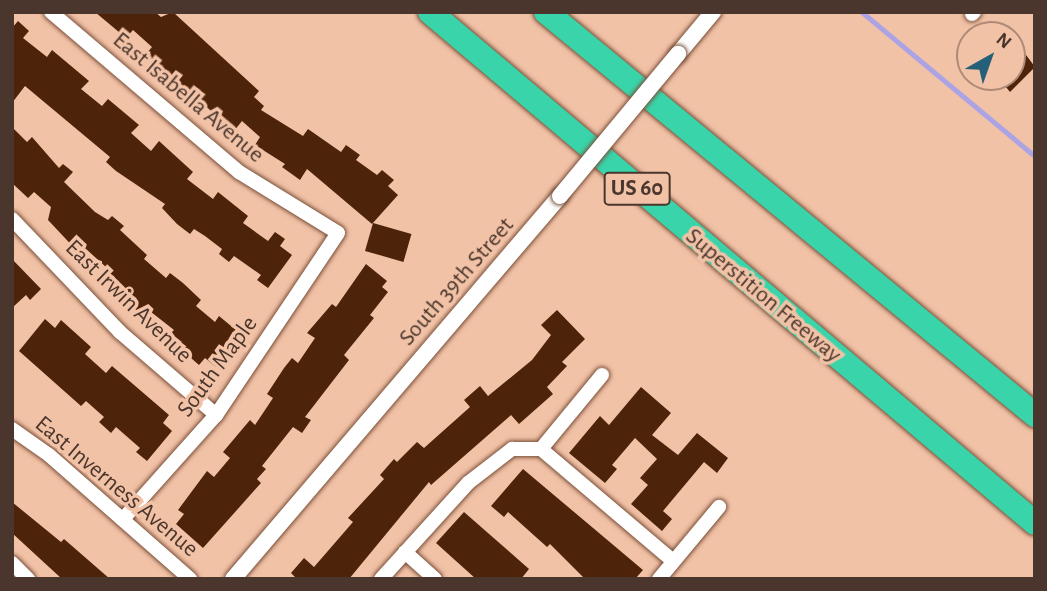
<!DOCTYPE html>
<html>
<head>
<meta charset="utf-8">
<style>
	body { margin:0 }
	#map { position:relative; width:1047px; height:591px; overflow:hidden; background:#f2c2a7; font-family:"Alegreya Sans",sans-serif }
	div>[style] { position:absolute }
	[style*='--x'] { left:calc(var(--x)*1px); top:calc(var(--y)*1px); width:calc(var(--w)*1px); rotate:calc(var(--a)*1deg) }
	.stream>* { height:4.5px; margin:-2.25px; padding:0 2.25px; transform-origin:2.25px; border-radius:2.25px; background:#aba3e3 }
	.building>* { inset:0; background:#4d2409; transform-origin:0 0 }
	.roads { filter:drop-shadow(0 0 2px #794f38) drop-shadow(0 0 2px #794f38) }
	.minor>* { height:14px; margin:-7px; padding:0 7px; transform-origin:7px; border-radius:7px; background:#fff }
	.tertiary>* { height:16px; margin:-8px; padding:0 8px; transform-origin:8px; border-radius:8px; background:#fff }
	.motorway>* { height:24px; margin:-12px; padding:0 12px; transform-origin:12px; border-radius:12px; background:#39d4aa }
	.bridges { filter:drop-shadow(0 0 2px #794f38) drop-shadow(0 0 2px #794f38) }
	.tertiary-bridge>* { height:16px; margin:-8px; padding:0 8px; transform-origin:8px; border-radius:8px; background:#fff }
	span { translate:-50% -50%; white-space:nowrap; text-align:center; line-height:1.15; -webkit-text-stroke:7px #f2c2a7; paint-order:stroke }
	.shield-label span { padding:2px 5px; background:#f2c2a7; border:2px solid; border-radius:5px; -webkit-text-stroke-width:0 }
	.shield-label { font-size:23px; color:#4a362c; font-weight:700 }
	.street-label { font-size:24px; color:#4a362c }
	.frame { position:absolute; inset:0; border:14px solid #4a362c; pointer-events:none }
	.north { position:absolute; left:956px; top:21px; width:70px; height:70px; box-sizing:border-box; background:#f2c2a7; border:2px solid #af8a76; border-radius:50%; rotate:40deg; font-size:19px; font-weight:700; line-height:28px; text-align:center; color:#4a362c }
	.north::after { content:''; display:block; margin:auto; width:24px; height:32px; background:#255f78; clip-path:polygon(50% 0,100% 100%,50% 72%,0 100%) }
</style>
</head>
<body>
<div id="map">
	<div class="stream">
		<i style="--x:862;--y:12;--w:225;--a:39.8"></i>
	</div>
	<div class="building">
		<i style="clip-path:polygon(95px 12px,155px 12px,161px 17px,173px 12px,259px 91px,254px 97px,264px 106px,261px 110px,303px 136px,308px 129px,341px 152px,346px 145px,360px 155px,356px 160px,377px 175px,382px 170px,394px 180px,388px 186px,398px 195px,372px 224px,307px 169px,300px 180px,282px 167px,285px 164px,255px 145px,260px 137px,242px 121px,234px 131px,146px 54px,152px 47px,133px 30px,126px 38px)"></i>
		<i style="clip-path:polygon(18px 21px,29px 31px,23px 38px,47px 57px,52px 50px,89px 81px,81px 89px,102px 106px,108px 99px,139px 125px,131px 133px,151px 151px,159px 141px,193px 172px,187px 179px,213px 199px,218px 192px,248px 216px,243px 223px,268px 241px,275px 232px,285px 239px,280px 246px,292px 255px,268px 288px,257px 280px,261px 275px,234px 256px,229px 262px,219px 254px,222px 249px,205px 236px,194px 229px,190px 234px,177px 224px,162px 208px,165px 204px,116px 171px,106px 162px,110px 157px,25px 86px,12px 103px,12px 28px)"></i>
		<i style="clip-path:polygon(1012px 36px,1035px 67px,1010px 92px,998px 77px,1012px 77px)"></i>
		<i style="clip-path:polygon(12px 127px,27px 142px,32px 137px,59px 168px,63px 164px,73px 172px,64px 182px,95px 212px,108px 220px,112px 216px,124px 226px,120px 230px,147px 255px,144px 259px,166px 278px,170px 273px,183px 283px,201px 300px,196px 306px,215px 322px,219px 316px,242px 335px,216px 367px,205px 358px,199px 365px,167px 337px,174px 330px,146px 308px,141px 314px,128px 303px,100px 276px,107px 268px,85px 248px,79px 253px,48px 220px,51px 207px,34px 192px,28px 198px,12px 183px)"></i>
		<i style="left:373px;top:223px;width:40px;height:29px;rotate:16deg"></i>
		<i style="clip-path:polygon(12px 259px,41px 289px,30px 300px,26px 295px,12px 308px)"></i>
		<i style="clip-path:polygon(366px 264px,387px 281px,382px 287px,388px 292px,370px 315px,374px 318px,344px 355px,349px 360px,305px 417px,311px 420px,302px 433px,293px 427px,262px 466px,266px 469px,257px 479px,261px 483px,203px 548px,176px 524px,184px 514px,178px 510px,207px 471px,214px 477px,230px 458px,223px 452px,250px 420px,255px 425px,273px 398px,267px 394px,284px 368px,292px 358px,298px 363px,315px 338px,307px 333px,332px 304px,336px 307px)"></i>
		<i style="clip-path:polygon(557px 310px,585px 339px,562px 362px,567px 366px,547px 387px,553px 394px,519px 424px,511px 415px,431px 485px,429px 482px,349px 579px,297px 579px,291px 573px,304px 558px,314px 567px,353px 522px,348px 518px,384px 479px,380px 475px,394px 459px,397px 462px,417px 442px,424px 448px,470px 407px,464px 400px,480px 386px,488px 396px,532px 360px,551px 335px,541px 325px)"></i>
		<i style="clip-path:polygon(45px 319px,55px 328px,61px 320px,91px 347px,85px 354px,106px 373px,112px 366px,169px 415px,163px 423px,172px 431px,147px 461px,136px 452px,140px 448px,116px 427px,111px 433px,99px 422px,104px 417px,86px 401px,81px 406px,19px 351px)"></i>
		<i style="clip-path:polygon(641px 387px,671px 413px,652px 435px,678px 455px,697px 433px,728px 458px,717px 473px,704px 462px,663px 511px,672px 519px,662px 531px,631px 504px,648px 485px,640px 478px,657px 459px,635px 438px,612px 465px,617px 469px,605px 483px,569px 453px,600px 416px,609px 425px)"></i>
		<i style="clip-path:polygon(523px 469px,643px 570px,635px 579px,585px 579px,550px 544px,547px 547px,508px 512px,504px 517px,491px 506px)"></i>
		<i style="clip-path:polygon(12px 502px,61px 542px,64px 539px,110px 579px,62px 579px,12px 533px)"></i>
		<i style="clip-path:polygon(464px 512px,529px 569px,521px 579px,476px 579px,436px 543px)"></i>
	</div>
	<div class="roads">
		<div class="minor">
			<i style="--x:51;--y:12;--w:247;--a:40.4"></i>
			<i style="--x:239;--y:172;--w:116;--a:31.6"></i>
			<i style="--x:338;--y:233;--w:219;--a:123.8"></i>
			<i style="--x:216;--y:415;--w:140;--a:131.8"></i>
			<i style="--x:972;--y:14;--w:3;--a:-45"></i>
			<i style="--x:12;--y:219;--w:156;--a:46.3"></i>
			<i style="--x:120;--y:332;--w:127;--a:40.8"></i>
			<i style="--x:12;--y:429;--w:45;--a:35.1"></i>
			<i style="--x:49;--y:455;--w:188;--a:41.3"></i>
			<i style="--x:541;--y:449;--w:96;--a:-50.5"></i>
			<i style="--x:405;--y:552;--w:40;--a:42"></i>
			<i style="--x:12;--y:563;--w:23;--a:45"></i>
			<i style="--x:381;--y:579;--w:130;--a:-47.8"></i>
			<i style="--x:468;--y:483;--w:56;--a:-37.7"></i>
			<i style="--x:512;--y:449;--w:29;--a:0"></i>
			<i style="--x:541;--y:449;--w:173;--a:40.3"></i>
			<i style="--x:659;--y:579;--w:94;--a:-50.2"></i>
		</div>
		<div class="tertiary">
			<i style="--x:678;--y:54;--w:55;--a:-50.2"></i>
			<i style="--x:233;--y:579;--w:504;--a:-49.51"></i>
		</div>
		<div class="motorway">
			<i style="--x:430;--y:12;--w:792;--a:40.19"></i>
			<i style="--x:546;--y:12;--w:634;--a:39.49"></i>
		</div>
	</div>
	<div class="bridges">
		<div class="tertiary-bridge">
			<i style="--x:560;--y:196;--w:185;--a:-50.3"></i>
		</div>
	</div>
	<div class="shield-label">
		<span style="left:637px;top:189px">US 60</span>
	</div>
	<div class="street-label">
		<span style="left:188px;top:98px;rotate:40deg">East Isabella Avenue</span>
		<span style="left:457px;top:282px;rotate:-49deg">South 39th Street</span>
		<span style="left:763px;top:296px;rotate:40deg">Superstition Freeway</span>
		<span style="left:128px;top:302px;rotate:44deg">East Irwin Avenue</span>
		<span style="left:218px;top:367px;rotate:-54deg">South Maple</span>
		<span style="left:116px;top:487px;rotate:40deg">East Inverness Avenue</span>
	</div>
	<div class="frame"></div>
	<div class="north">N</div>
</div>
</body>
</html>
